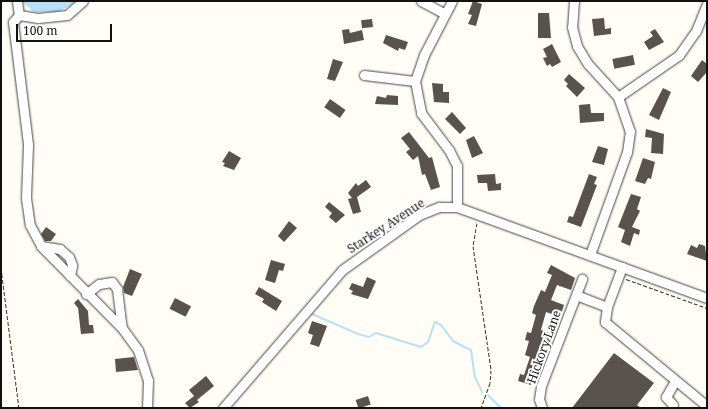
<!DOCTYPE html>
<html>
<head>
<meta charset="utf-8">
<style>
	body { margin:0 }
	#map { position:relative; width:708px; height:409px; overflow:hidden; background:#fffdf5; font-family:"Noto Serif",serif }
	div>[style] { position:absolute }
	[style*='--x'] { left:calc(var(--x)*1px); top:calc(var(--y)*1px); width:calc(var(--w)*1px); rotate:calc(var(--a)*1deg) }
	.water>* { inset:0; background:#b9e0f7 }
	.stream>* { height:2px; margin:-1px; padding:0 1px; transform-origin:1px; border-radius:1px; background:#b9e0f7 }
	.building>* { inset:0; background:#5a524d; transform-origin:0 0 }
	.path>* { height:1px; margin-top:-0.5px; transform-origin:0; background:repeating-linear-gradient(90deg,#333 0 4px,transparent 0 6px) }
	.roads { filter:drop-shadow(0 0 1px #444) drop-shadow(0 0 1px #444) }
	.minor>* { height:9px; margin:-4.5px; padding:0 4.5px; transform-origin:4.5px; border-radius:4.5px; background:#fff }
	span { translate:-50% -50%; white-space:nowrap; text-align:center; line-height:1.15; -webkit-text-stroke:4px #fff; paint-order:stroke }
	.street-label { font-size:12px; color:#111 }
	.frame { position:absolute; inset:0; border:2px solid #111; pointer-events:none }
	.scale { position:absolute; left:16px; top:24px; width:96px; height:18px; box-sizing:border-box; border:2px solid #111; border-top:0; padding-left:5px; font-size:12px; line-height:14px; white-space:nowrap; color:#111; -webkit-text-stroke:3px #fff; paint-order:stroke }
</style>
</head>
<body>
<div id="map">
	<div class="water">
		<i style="clip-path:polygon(21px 1px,77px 1px,58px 12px,34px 12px)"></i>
	</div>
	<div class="stream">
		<i style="--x:312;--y:314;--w:50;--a:23.5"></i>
		<i style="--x:358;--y:334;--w:11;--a:15"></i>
		<i style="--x:369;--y:337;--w:8;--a:-30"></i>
		<i style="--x:376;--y:333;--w:47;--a:17.3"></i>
		<i style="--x:421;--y:347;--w:9;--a:-36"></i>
		<i style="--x:428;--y:342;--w:21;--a:-71"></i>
		<i style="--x:435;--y:322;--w:7;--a:27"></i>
		<i style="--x:441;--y:325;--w:20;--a:53"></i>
		<i style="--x:453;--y:341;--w:20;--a:27"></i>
		<i style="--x:471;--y:350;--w:27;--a:82"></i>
		<i style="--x:475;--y:377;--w:17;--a:65"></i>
		<i style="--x:488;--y:395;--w:18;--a:45"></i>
	</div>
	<div class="building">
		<i style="clip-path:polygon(473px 1px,482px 4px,476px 26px,468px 24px,472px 15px,468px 14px)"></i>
		<i style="clip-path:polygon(538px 13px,549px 13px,551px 38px,538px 38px)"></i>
		<i style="clip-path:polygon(604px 18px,605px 29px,611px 28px,611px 34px,594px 36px,592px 19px)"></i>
		<i style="left:372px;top:19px;width:8px;height:11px;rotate:83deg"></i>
		<i style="clip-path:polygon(349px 29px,350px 33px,362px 30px,364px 40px,344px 44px,342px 30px)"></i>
		<i style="clip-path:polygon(655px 29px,664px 42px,649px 50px,644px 42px,653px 36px,650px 32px)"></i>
		<i style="clip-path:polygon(386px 35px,408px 42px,405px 50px,399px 48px,398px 51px,383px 43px)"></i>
		<i style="clip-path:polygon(552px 44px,561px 62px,552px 67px,550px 64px,547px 66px,543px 58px,547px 57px,543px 49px)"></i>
		<i style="left:633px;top:55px;width:10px;height:21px;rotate:79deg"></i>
		<i style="clip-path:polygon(333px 59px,343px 62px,335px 81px,327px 79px)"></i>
		<i style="clip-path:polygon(702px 60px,707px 64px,707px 72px,698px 82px,691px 76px)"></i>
		<i style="clip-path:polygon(569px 74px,585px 88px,577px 97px,566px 86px,568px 84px,564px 80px)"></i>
		<i style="clip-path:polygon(432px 83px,443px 84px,443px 92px,449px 92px,449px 103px,434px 102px)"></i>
		<i style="clip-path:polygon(663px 88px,671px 92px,659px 120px,649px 115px)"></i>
		<i style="clip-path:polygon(387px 95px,398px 96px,398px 105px,375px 104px,377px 96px,386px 98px)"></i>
		<i style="left:330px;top:99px;width:19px;height:10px;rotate:35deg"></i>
		<i style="clip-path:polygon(590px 104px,591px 113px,604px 113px,604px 121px,580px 123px,579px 105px)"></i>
		<i style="clip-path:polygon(452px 112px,466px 128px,460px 134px,445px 119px)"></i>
		<i style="clip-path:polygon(646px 129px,664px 134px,663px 154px,651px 153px,652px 138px,645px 137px)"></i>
		<i style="clip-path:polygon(409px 132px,429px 158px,432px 157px,440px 187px,431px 190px,425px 174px,422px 175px,418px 156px,413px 160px,406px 152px,410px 149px,401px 138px)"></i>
		<i style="clip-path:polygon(474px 136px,483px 153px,472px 158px,466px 140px)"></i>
		<i style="clip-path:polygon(598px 146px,608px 149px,604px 165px,592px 162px)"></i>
		<i style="clip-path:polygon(229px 151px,241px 158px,234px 170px,223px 166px,225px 163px,222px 162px)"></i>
		<i style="clip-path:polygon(643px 158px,655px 162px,651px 179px,648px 178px,645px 184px,635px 181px)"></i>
		<i style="clip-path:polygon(495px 174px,496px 184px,501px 183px,501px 190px,488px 191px,487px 183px,478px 183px,477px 175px)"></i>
		<i style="clip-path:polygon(589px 174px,597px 177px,594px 184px,597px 185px,581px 227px,567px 222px,569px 216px,573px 217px)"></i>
		<i style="clip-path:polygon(366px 180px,371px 187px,357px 197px,361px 212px,353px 214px,348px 199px,352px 198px,348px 193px,356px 183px,358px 186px)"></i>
		<i style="clip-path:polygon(631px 194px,641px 197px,637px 209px,640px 211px,632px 227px,640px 230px,639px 235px,634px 233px,630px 246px,621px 242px,625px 230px,618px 227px)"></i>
		<i style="clip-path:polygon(329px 202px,345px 215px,336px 223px,329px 217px,332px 213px,325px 207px)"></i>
		<i style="clip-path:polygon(289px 221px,297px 228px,284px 242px,278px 236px)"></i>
		<i style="clip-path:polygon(46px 227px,56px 234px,51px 241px,45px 241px,41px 234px)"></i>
		<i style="clip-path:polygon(699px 244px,705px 246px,707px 261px,687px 254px,691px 245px,697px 248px)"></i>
		<i style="clip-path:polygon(271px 260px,285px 264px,283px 271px,279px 270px,275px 283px,265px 280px)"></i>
		<i style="clip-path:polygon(551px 265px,575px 278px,571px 290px,557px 285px,551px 300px,564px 305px,560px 317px,546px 312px,541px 330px,553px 334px,548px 347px,542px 345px,531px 385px,518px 381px,520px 374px,524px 375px,530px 357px,525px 355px,529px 341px,525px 340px,527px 332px,531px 333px,536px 315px,532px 313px,534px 306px,541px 290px,545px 292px,552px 275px,547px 273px)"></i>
		<i style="clip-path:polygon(130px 269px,142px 274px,132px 296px,124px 293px,123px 287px)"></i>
		<i style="clip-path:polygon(367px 277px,376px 281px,368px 299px,351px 294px,353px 291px,349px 289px,352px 283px,363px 287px)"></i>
		<i style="clip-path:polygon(259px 287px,282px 301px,276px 311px,262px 302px,264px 299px,255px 294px)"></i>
		<i style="left:175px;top:298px;width:18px;height:12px;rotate:27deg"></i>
		<i style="clip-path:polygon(78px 299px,88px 311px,89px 325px,93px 325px,94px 333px,81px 334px,78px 308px,74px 303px)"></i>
		<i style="clip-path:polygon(312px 321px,327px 326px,319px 347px,310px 344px,313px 335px,308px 333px)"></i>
		<i style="clip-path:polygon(614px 353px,654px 383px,637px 405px,641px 408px,572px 408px)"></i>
		<i style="clip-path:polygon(134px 357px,138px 370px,116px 372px,115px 359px)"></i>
		<i style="clip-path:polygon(206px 376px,214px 386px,197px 400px,199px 402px,190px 408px,185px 403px,194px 396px,189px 390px)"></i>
		<i style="left:368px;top:396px;width:9px;height:13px;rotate:72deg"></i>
	</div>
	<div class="path">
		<i style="--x:477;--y:223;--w:23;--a:100"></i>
		<i style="--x:473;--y:246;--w:125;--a:81.7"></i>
		<i style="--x:491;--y:370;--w:13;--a:94"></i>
		<i style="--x:490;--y:383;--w:27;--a:110"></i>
		<i style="--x:1;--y:268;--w:141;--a:82.7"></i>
		<i style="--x:626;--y:279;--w:86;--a:19.7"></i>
	</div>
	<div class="roads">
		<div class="minor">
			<i style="--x:17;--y:1;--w:14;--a:82"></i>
			<i style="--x:19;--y:15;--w:9;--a:131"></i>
			<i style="--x:13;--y:22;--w:124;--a:83"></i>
			<i style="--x:28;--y:145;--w:53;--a:92.2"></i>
			<i style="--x:26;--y:198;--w:27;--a:82"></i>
			<i style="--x:30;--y:225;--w:24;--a:62"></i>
			<i style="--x:41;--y:246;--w:115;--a:45.4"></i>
			<i style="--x:122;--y:328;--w:27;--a:54"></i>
			<i style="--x:138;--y:350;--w:32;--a:72"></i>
			<i style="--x:148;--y:380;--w:28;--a:92"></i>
			<i style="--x:421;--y:1;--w:27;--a:28"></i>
			<i style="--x:452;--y:1;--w:61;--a:117.4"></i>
			<i style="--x:424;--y:55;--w:28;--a:109"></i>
			<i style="--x:415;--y:81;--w:33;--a:79"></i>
			<i style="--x:421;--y:113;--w:46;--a:52.9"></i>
			<i style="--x:449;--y:150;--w:18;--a:63"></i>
			<i style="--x:457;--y:166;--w:41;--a:90"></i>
			<i style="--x:574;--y:1;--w:26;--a:94"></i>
			<i style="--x:572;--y:27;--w:20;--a:75"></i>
			<i style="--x:577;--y:46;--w:21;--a:59"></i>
			<i style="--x:588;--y:64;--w:45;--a:47.7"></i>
			<i style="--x:618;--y:97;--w:36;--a:71"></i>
			<i style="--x:630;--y:131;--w:21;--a:98"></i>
			<i style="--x:627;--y:152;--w:109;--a:109.8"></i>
			<i style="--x:19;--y:15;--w:19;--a:9"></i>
			<i style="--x:38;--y:18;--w:29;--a:-6"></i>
			<i style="--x:67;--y:15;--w:21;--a:-41"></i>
			<i style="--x:364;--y:75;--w:51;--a:6.7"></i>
			<i style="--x:618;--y:97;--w:74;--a:-34.5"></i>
			<i style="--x:679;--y:55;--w:29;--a:-55"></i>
			<i style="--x:696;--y:31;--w:29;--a:-68"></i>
			<i style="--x:41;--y:246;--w:19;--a:9"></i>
			<i style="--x:60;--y:249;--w:12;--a:42"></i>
			<i style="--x:69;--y:257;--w:9;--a:69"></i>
			<i style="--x:72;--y:265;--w:11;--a:100"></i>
			<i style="--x:86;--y:294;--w:16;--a:-38"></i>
			<i style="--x:99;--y:284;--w:13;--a:-9"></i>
			<i style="--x:112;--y:282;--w:9;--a:54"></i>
			<i style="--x:117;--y:289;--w:39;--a:83"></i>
			<i style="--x:576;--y:295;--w:33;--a:21"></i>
			<i style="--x:607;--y:307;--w:43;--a:-69.4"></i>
			<i style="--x:607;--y:307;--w:15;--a:98"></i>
			<i style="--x:605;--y:322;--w:132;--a:39.5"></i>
			<i style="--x:673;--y:405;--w:11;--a:-131"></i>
			<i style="--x:666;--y:397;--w:18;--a:-61"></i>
			<i style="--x:223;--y:408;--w:182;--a:-49.2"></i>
			<i style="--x:342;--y:270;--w:95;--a:-35.5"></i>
			<i style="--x:419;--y:215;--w:22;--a:-22"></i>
			<i style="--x:439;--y:207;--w:18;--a:0"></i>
			<i style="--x:457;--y:207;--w:266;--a:20"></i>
			<i style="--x:542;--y:408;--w:9;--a:-108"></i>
			<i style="--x:539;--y:399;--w:13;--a:-81"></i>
			<i style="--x:541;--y:386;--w:115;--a:-69"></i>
		</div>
	</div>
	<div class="street-label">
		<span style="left:386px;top:226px;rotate:-33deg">Starkey Avenue</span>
		<span style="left:544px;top:347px;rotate:-70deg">Hickory Lane</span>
	</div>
	<div class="frame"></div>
	<div class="scale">100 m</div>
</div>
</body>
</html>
